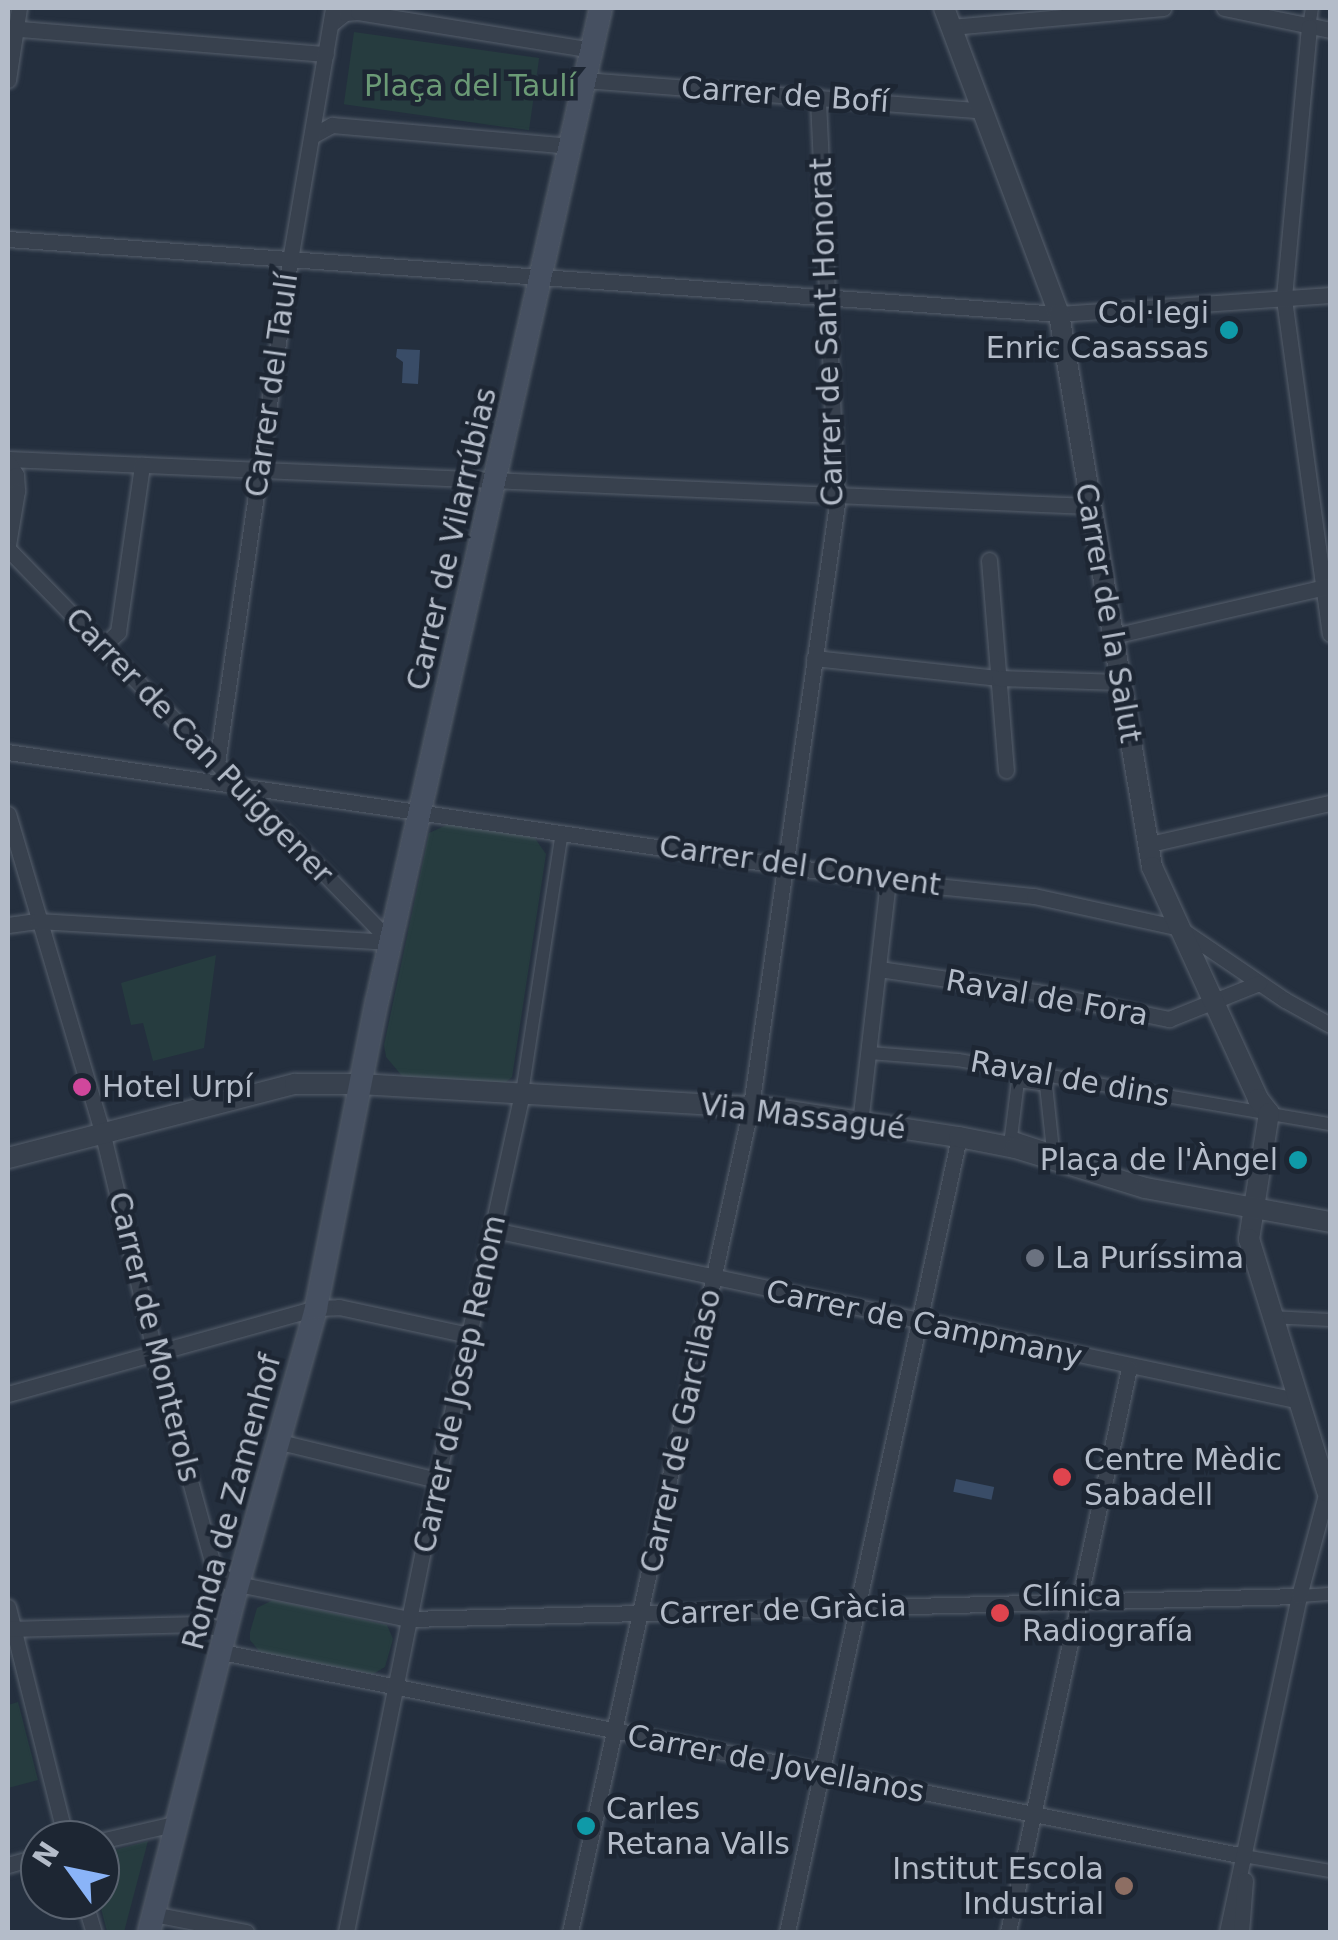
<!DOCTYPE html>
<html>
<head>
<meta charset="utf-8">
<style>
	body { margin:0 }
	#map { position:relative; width:1338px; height:1940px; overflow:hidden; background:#242f3e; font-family:"DejaVu Sans",sans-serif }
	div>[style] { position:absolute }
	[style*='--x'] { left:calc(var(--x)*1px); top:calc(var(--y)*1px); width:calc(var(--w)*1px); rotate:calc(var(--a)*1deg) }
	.green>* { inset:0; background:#263c3f; transform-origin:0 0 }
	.water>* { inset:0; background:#394c67; transform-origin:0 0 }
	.roads { filter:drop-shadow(0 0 2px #565f6c) drop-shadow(0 0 2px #565f6c) }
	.pedestrian>* { height:12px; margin:-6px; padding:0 6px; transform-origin:6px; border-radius:6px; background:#38414e }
	.minor>* { height:15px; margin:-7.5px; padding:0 7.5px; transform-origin:7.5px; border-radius:7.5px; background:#38414e }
	.tertiary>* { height:20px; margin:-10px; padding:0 10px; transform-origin:10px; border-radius:10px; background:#38414e }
	.secondary>* { height:22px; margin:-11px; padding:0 11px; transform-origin:11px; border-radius:11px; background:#465061 }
	.dots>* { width:28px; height:28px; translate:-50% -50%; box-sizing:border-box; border:5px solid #1d2633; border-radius:50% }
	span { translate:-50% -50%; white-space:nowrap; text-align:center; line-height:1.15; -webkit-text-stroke:9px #1d2633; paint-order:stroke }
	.park-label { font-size:30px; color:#6b9a76 }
	.street-label { font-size:30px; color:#b4bcc9 }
	.poi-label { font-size:30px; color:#b4bcc9 }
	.right { translate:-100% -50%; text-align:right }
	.left { translate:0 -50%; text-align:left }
	.frame { position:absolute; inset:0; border:10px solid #b4bcc9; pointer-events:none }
	.north { position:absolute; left:20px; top:1820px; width:100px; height:100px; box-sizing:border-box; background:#1d2633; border:2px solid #59626f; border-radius:50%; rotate:303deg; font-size:28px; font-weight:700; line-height:40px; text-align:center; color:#b4bcc9 }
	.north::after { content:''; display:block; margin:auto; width:35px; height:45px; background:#8ab4f8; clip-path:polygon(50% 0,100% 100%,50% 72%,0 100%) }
</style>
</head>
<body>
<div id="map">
	<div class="green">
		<i style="left:354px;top:32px;width:187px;height:73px;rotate:8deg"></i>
		<i style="clip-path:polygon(449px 824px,534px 837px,546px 854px,512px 1077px,505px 1083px,403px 1077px,386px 1057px,384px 1045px,429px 833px)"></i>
		<i style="clip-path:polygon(216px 955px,204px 1048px,153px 1061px,143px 1023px,131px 1025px,121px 983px)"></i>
		<i style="clip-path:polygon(273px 1600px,387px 1625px,393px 1639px,385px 1667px,373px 1674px,260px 1652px,250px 1640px,250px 1632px,257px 1608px)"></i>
		<i style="clip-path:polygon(18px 1702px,38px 1780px,8px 1788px,8px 1705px)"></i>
		<i style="clip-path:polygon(148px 1841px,124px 1932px,107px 1932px,99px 1900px,100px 1854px)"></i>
	</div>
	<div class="water">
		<i style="clip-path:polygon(397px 349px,420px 350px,418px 384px,402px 383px,403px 362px,396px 357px)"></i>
		<i style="left:956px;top:1479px;width:39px;height:13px;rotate:12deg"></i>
	</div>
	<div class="roads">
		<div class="pedestrian">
			<i style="--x:1309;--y:27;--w:19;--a:-81"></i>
			<i style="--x:870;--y:1053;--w:88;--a:4.5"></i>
			<i style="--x:958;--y:1060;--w:377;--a:9.8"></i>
			<i style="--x:1018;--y:1081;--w:28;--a:8"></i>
			<i style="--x:1046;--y:1085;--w:66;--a:83.9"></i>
			<i style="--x:1053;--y:1151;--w:44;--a:-161.6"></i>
			<i style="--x:1011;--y:1137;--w:56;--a:-82.9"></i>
			<i style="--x:522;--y:1093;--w:263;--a:-81.3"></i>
			<i style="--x:1270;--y:1317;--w:60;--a:2.9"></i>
			<i style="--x:1299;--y:1596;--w:31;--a:-4"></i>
			<i style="--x:1244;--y:1856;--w:87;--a:9.9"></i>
		</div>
		<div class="minor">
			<i style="--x:1224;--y:8;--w:108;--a:11.7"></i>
			<i style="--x:331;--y:24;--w:18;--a:-38"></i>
			<i style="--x:345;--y:13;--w:13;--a:-4"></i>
			<i style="--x:358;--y:12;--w:237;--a:9.2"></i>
			<i style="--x:951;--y:27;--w:213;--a:-5.1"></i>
			<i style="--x:1309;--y:27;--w:273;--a:95.3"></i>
			<i style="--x:1284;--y:299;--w:338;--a:82.2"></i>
			<i style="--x:8;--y:28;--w:319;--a:4.7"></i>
			<i style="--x:8;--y:80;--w:73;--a:-81.3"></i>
			<i style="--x:585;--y:80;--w:400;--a:4.4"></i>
			<i style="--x:312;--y:136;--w:23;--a:-29"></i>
			<i style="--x:332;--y:125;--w:240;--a:5"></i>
			<i style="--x:8;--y:239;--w:1054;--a:4.08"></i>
			<i style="--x:1059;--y:314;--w:272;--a:-4"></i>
			<i style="--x:8;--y:459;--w:1082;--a:2.49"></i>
			<i style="--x:8;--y:462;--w:15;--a:58"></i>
			<i style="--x:16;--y:475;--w:16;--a:86"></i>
			<i style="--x:17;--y:491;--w:55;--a:99.5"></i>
			<i style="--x:8;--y:549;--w:549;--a:45.74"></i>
			<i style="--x:989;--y:560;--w:211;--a:85.4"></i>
			<i style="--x:1113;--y:636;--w:223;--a:-13"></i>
			<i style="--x:103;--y:646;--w:21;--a:-43"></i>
			<i style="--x:118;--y:632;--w:169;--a:-81.8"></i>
			<i style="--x:814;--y:658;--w:186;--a:6.2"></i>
			<i style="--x:999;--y:678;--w:121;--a:1.9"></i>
			<i style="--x:8;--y:752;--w:889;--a:8.34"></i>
			<i style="--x:888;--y:881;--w:147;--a:5.9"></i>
			<i style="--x:1034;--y:896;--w:148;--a:12.4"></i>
			<i style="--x:1179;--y:928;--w:128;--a:34.2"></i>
			<i style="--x:1285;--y:1000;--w:51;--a:29.1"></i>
			<i style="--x:217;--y:763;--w:508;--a:-81.74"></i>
			<i style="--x:290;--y:260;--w:256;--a:-80.3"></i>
			<i style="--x:8;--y:814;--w:335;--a:73.5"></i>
			<i style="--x:103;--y:1135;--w:225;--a:76.6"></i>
			<i style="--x:155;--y:1354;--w:218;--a:74.6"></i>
			<i style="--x:213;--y:1564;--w:23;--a:50"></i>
			<i style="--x:228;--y:1582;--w:185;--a:11.6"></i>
			<i style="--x:409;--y:1619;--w:890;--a:-1.48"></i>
			<i style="--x:1146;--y:845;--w:189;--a:-12.9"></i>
			<i style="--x:8;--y:925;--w:29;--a:-8"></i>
			<i style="--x:37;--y:921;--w:355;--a:3.4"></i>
			<i style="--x:879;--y:969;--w:160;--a:8.3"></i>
			<i style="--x:1037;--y:992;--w:135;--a:11.6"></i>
			<i style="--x:1169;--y:1019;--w:97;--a:-21.8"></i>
			<i style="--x:860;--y:1123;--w:244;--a:-83.4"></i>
			<i style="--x:494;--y:1230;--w:820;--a:11.97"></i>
			<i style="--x:8;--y:1394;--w:320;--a:-15.6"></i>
			<i style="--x:316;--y:1308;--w:23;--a:-2"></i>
			<i style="--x:339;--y:1307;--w:133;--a:12.2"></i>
			<i style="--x:280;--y:1442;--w:162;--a:13.6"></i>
			<i style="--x:8;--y:1607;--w:240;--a:76"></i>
			<i style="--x:8;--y:1629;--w:191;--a:-1.5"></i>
			<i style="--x:199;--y:1624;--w:29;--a:12"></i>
			<i style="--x:222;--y:1652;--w:1042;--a:11.29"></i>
			<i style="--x:100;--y:1841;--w:80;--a:-13"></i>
			<i style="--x:8;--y:1865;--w:33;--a:-16"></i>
			<i style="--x:84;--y:1900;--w:34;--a:73"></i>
			<i style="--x:153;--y:1914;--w:95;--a:11"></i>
			<i style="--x:346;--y:1932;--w:461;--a:-78.6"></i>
			<i style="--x:437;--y:1480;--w:396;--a:-77.6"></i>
			<i style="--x:570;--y:1932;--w:846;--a:-77.64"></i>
			<i style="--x:751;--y:1106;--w:608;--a:-81.87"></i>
			<i style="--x:837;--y:504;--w:408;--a:-92.7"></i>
			<i style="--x:787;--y:1932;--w:813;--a:-77.79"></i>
			<i style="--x:1008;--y:1932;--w:577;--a:-77.89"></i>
			<i style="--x:1227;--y:1932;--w:344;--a:-77.9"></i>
			<i style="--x:1299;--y:1596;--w:109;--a:-75.1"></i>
			<i style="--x:1241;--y:1932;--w:52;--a:-85.6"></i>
		</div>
		<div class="tertiary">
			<i style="--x:944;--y:8;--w:327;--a:69.4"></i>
			<i style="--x:1059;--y:314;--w:561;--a:80.45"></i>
			<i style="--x:1152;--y:867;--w:255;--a:65.4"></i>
			<i style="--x:1258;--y:1099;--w:18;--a:52"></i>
			<i style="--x:1269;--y:1113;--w:128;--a:99"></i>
			<i style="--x:1249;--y:1239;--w:264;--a:72.8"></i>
			<i style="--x:8;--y:1158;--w:296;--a:-14.5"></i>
			<i style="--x:295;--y:1084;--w:66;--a:0"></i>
			<i style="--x:361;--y:1084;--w:409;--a:3.4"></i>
			<i style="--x:769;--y:1108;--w:192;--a:8.7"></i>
			<i style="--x:959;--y:1137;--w:57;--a:11.1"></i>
			<i style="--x:1015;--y:1148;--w:136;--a:17.1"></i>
			<i style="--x:1145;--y:1188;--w:188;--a:10.4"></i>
		</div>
		<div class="secondary">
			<i style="--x:149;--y:1932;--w:341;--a:-75.7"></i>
			<i style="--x:233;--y:1602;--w:305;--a:-74.2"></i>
			<i style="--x:316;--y:1308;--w:313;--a:-78.8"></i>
			<i style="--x:377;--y:1001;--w:1018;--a:-77.29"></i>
		</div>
	</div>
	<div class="dots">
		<i style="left:1229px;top:330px;background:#0f9aa8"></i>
		<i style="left:82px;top:1087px;background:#d1479c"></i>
		<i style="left:1298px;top:1160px;background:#0f9aa8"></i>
		<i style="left:1035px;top:1258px;background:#6b7280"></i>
		<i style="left:1062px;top:1477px;background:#e0444e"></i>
		<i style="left:1000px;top:1613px;background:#e0444e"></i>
		<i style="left:586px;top:1826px;background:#0f9aa8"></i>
		<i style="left:1124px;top:1886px;background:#8d6e63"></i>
	</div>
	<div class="park-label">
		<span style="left:470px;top:86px">Plaça del Taulí</span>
	</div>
	<div class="street-label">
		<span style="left:785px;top:95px;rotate:4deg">Carrer de Bofí</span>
		<span style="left:827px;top:332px;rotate:-92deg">Carrer de Sant Honorat</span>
		<span style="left:272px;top:385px;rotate:-82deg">Carrer del Taulí</span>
		<span style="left:452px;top:539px;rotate:-77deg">Carrer de Vilarrúbias</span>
		<span style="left:1108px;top:613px;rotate:80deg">Carrer de la Salut</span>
		<span style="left:199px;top:746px;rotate:46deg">Carrer de Can Puiggener</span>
		<span style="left:800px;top:866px;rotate:8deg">Carrer del Convent</span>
		<span style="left:1047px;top:998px;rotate:10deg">Raval de Fora</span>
		<span style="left:1070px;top:1079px;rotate:10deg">Raval de dins</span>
		<span style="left:803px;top:1117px;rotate:7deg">Via Massagué</span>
		<span style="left:924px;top:1324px;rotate:12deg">Carrer de Campmany</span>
		<span style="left:154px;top:1337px;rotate:76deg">Carrer de Monterols</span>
		<span style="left:460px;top:1384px;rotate:-78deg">Carrer de Josep Renom</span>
		<span style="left:681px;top:1431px;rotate:-78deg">Carrer de Garcilaso</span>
		<span style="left:232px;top:1502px;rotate:-75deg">Ronda de Zamenhof</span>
		<span style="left:783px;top:1610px;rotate:-2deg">Carrer de Gràcia</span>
		<span style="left:776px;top:1764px;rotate:11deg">Carrer de Jovellanos</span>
	</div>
	<div class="poi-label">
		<span class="right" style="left:1209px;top:330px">Col·legi<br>Enric Casassas</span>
		<span class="left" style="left:102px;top:1087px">Hotel Urpí</span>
		<span class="right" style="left:1278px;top:1160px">Plaça de l'Àngel</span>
		<span class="left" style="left:1055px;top:1258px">La Puríssima</span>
		<span class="left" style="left:1084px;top:1477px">Centre Mèdic<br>Sabadell</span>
		<span class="left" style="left:1022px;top:1613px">Clínica<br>Radiografía</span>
		<span class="left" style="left:606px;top:1826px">Carles<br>Retana Valls</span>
		<span class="right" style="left:1104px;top:1886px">Institut Escola<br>Industrial</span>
	</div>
	<div class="frame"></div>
	<div class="north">N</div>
</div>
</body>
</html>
